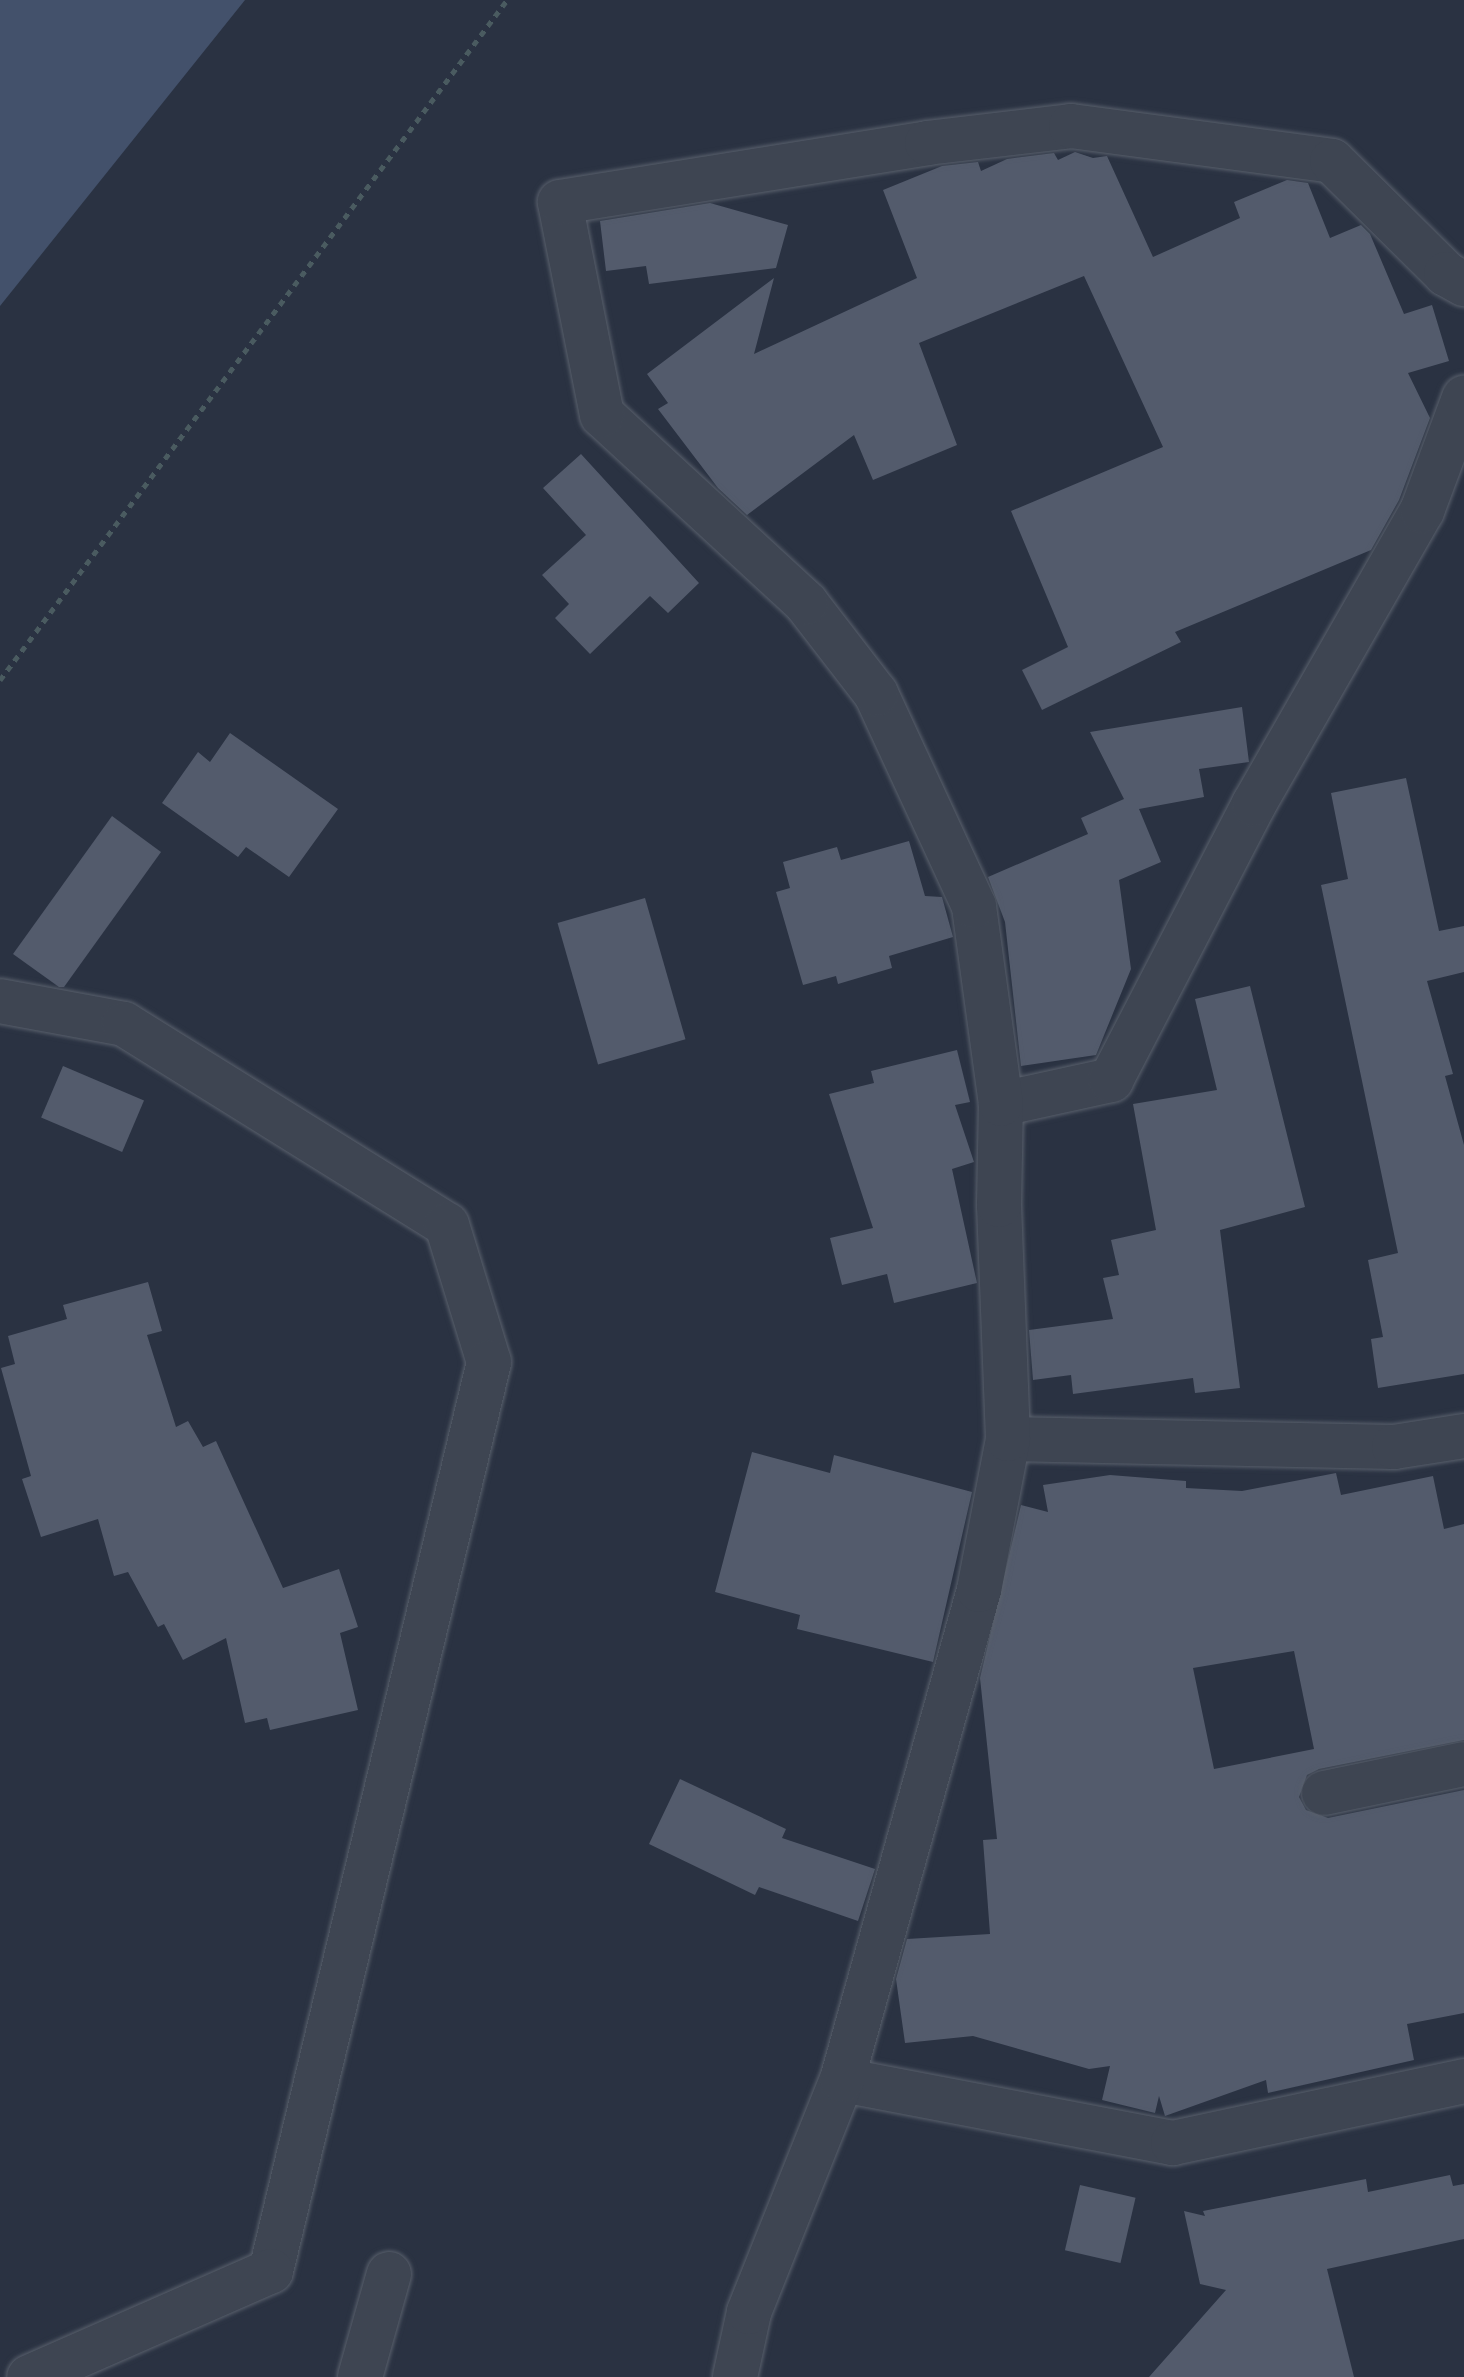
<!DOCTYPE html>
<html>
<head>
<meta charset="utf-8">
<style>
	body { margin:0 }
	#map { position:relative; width:1464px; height:2377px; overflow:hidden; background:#2a3242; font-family:Mulish,sans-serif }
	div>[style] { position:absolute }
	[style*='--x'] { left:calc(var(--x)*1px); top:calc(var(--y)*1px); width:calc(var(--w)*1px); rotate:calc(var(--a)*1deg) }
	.water>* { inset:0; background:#43516b }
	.building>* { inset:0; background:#535b6c; transform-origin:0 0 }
	.path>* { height:5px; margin-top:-2.5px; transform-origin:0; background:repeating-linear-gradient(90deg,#4a5b60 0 6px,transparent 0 12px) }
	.roads { filter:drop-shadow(0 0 2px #59606c) drop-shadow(0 0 2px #59606c) }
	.minor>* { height:44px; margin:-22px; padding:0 22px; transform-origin:22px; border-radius:22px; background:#3e4552 }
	span { translate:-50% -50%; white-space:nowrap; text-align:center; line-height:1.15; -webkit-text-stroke:6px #222937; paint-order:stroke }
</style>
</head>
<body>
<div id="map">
	<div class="water">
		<i style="clip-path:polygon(0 0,245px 0,0 306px)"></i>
	</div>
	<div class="building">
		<i style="clip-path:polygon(1075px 152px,1093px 158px,1107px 156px,1153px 257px,1240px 218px,1234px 202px,1287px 180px,1308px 183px,1330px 238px,1361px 225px,1370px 234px,1404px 314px,1432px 305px,1449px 361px,1408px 373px,1430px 418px,1399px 500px,1371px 550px,1175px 632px,1181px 642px,1042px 710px,1022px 670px,1068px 647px,1011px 511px,1163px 447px,1084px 276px,919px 343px,957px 445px,873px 480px,854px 435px,747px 515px,718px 488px,658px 409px,668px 403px,647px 374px,774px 278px,754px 354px,917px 278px,883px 190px,942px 166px,978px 162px,981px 171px,1007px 159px,1054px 153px,1058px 160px)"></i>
		<i style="clip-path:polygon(710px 203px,788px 225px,776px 268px,649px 284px,646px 266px,606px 271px,600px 221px)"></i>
		<i style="clip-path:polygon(581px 454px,699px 583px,668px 613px,650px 596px,590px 654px,555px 618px,569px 604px,542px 575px,586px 535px,543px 488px)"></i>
		<i style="clip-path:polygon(1242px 707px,1249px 762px,1199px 769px,1204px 797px,1139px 809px,1161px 862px,1119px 880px,1131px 969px,1096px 1055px,1021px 1066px,1005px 922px,988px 877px,1088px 834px,1081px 818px,1124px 799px,1090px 732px)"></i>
		<i style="clip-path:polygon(230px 733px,338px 809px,289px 877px,246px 847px,238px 857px,162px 803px,198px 752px,210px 762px)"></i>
		<i style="clip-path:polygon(1406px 778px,1439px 931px,1464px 926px,1464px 972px,1427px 981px,1453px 1074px,1445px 1076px,1464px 1145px,1464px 1374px,1378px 1388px,1371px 1339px,1383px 1337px,1368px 1260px,1398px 1253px,1321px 885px,1348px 879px,1331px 793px)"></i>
		<i style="clip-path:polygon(112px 816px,161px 852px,64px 987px,59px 987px,13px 954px)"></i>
		<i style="clip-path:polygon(909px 841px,925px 896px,942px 897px,953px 937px,889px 956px,892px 968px,838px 984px,836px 976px,803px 985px,776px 892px,790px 888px,783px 862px,837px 847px,841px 860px)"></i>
		<i style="left:645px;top:898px;width:147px;height:91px;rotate:74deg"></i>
		<i style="clip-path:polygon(1250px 986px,1305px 1207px,1220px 1230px,1240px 1388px,1195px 1393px,1193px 1378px,1073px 1394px,1071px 1375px,1033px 1380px,1029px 1330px,1113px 1319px,1103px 1278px,1119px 1275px,1111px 1240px,1156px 1230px,1133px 1104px,1217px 1090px,1195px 999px)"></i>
		<i style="clip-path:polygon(957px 1050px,970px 1102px,955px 1105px,974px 1162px,952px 1169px,977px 1283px,894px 1303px,887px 1274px,842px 1285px,830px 1238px,873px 1228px,829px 1094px,874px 1083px,871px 1071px)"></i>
		<i style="left:63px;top:1066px;width:88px;height:56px;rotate:23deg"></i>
		<i style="clip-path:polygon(148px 1282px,162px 1331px,147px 1335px,176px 1427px,188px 1421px,203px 1447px,216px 1441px,283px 1588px,339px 1569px,358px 1627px,340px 1633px,358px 1710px,270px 1730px,267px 1718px,245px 1723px,226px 1638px,183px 1660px,164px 1624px,158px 1627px,128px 1572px,114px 1576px,98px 1519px,41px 1537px,22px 1479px,31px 1476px,1px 1368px,15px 1364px,8px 1336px,67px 1319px,63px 1305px)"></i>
		<i style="clip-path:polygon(752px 1452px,830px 1473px,834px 1455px,972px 1492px,933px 1662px,797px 1629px,800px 1615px,715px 1592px)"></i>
		<i style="clip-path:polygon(evenodd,1336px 1473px,1341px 1495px,1433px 1476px,1444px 1529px,1464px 1524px,1464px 1740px,1319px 1769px,1307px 1775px,1299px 1797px,1306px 1810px,1328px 1818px,1464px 1790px,1464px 2013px,1407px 2024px,1414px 2060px,1268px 2093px,1266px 2080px,1165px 2116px,1159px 2096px,1155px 2113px,1102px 2100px,1110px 2066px,1089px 2069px,973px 2036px,905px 2043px,896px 1979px,907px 1939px,990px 1934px,983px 1840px,997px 1839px,980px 1678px,1021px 1505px,1048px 1512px,1043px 1485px,1110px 1475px,1186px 1481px,1186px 1488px,1242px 1491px,1336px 1473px,1294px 1651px,1314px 1749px,1214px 1769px,1193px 1668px,1294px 1651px)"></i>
		<i style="clip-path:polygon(680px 1779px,786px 1829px,782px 1838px,875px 1869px,858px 1921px,759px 1887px,755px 1895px,649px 1844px)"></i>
		<i style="clip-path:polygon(1450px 2175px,1453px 2186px,1464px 2184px,1464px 2239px,1327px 2269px,1354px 2377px,1149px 2377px,1226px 2290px,1200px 2284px,1184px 2211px,1205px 2216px,1203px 2211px,1366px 2179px,1368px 2192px)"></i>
		<i style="left:1080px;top:2185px;width:57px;height:67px;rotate:13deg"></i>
	</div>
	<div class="path">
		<i style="--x:0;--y:680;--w:848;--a:-53.29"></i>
	</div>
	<div class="roads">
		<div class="minor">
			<i style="--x:0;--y:1001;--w:126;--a:10.5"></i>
			<i style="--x:124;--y:1024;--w:380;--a:31.9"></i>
			<i style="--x:447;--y:1225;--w:143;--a:73"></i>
			<i style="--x:489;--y:1362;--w:935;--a:103.49"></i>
			<i style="--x:271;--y:2271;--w:264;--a:156.3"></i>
			<i style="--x:1001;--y:1104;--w:113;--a:-12.3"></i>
			<i style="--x:1111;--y:1080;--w:311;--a:-62.6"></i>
			<i style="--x:1254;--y:804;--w:338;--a:-60.2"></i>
			<i style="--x:1422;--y:511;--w:121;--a:-69.6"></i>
			<i style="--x:1008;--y:1439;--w:386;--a:1.2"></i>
			<i style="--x:1394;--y:1447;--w:71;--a:-8.9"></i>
			<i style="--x:1324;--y:1793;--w:143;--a:-11.7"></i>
			<i style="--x:842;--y:2080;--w:337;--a:10.8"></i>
			<i style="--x:1173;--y:2143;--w:298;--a:-12"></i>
			<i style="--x:360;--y:2377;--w:107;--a:-74.3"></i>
			<i style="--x:735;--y:2377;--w:66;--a:-77.8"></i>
			<i style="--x:749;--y:2312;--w:250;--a:-68.2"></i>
			<i style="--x:842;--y:2080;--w:509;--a:-74.38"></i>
			<i style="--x:979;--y:1590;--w:154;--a:-79.1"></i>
			<i style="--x:1008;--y:1439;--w:234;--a:-92.2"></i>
			<i style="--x:999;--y:1205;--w:101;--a:-88.9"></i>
			<i style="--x:1001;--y:1104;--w:200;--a:-97.8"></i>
			<i style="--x:974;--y:906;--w:234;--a:-114.8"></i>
			<i style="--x:876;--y:694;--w:115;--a:-127.6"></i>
			<i style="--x:806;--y:603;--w:277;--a:-137.3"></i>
			<i style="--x:602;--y:415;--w:217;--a:-101.2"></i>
			<i style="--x:560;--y:202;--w:372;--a:-9.1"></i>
			<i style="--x:927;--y:143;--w:145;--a:-6.7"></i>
			<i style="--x:1071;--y:126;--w:263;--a:7.6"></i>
			<i style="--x:1332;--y:161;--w:161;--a:44.7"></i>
			<i style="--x:1446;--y:274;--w:21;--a:29"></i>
		</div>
	</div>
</div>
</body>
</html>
